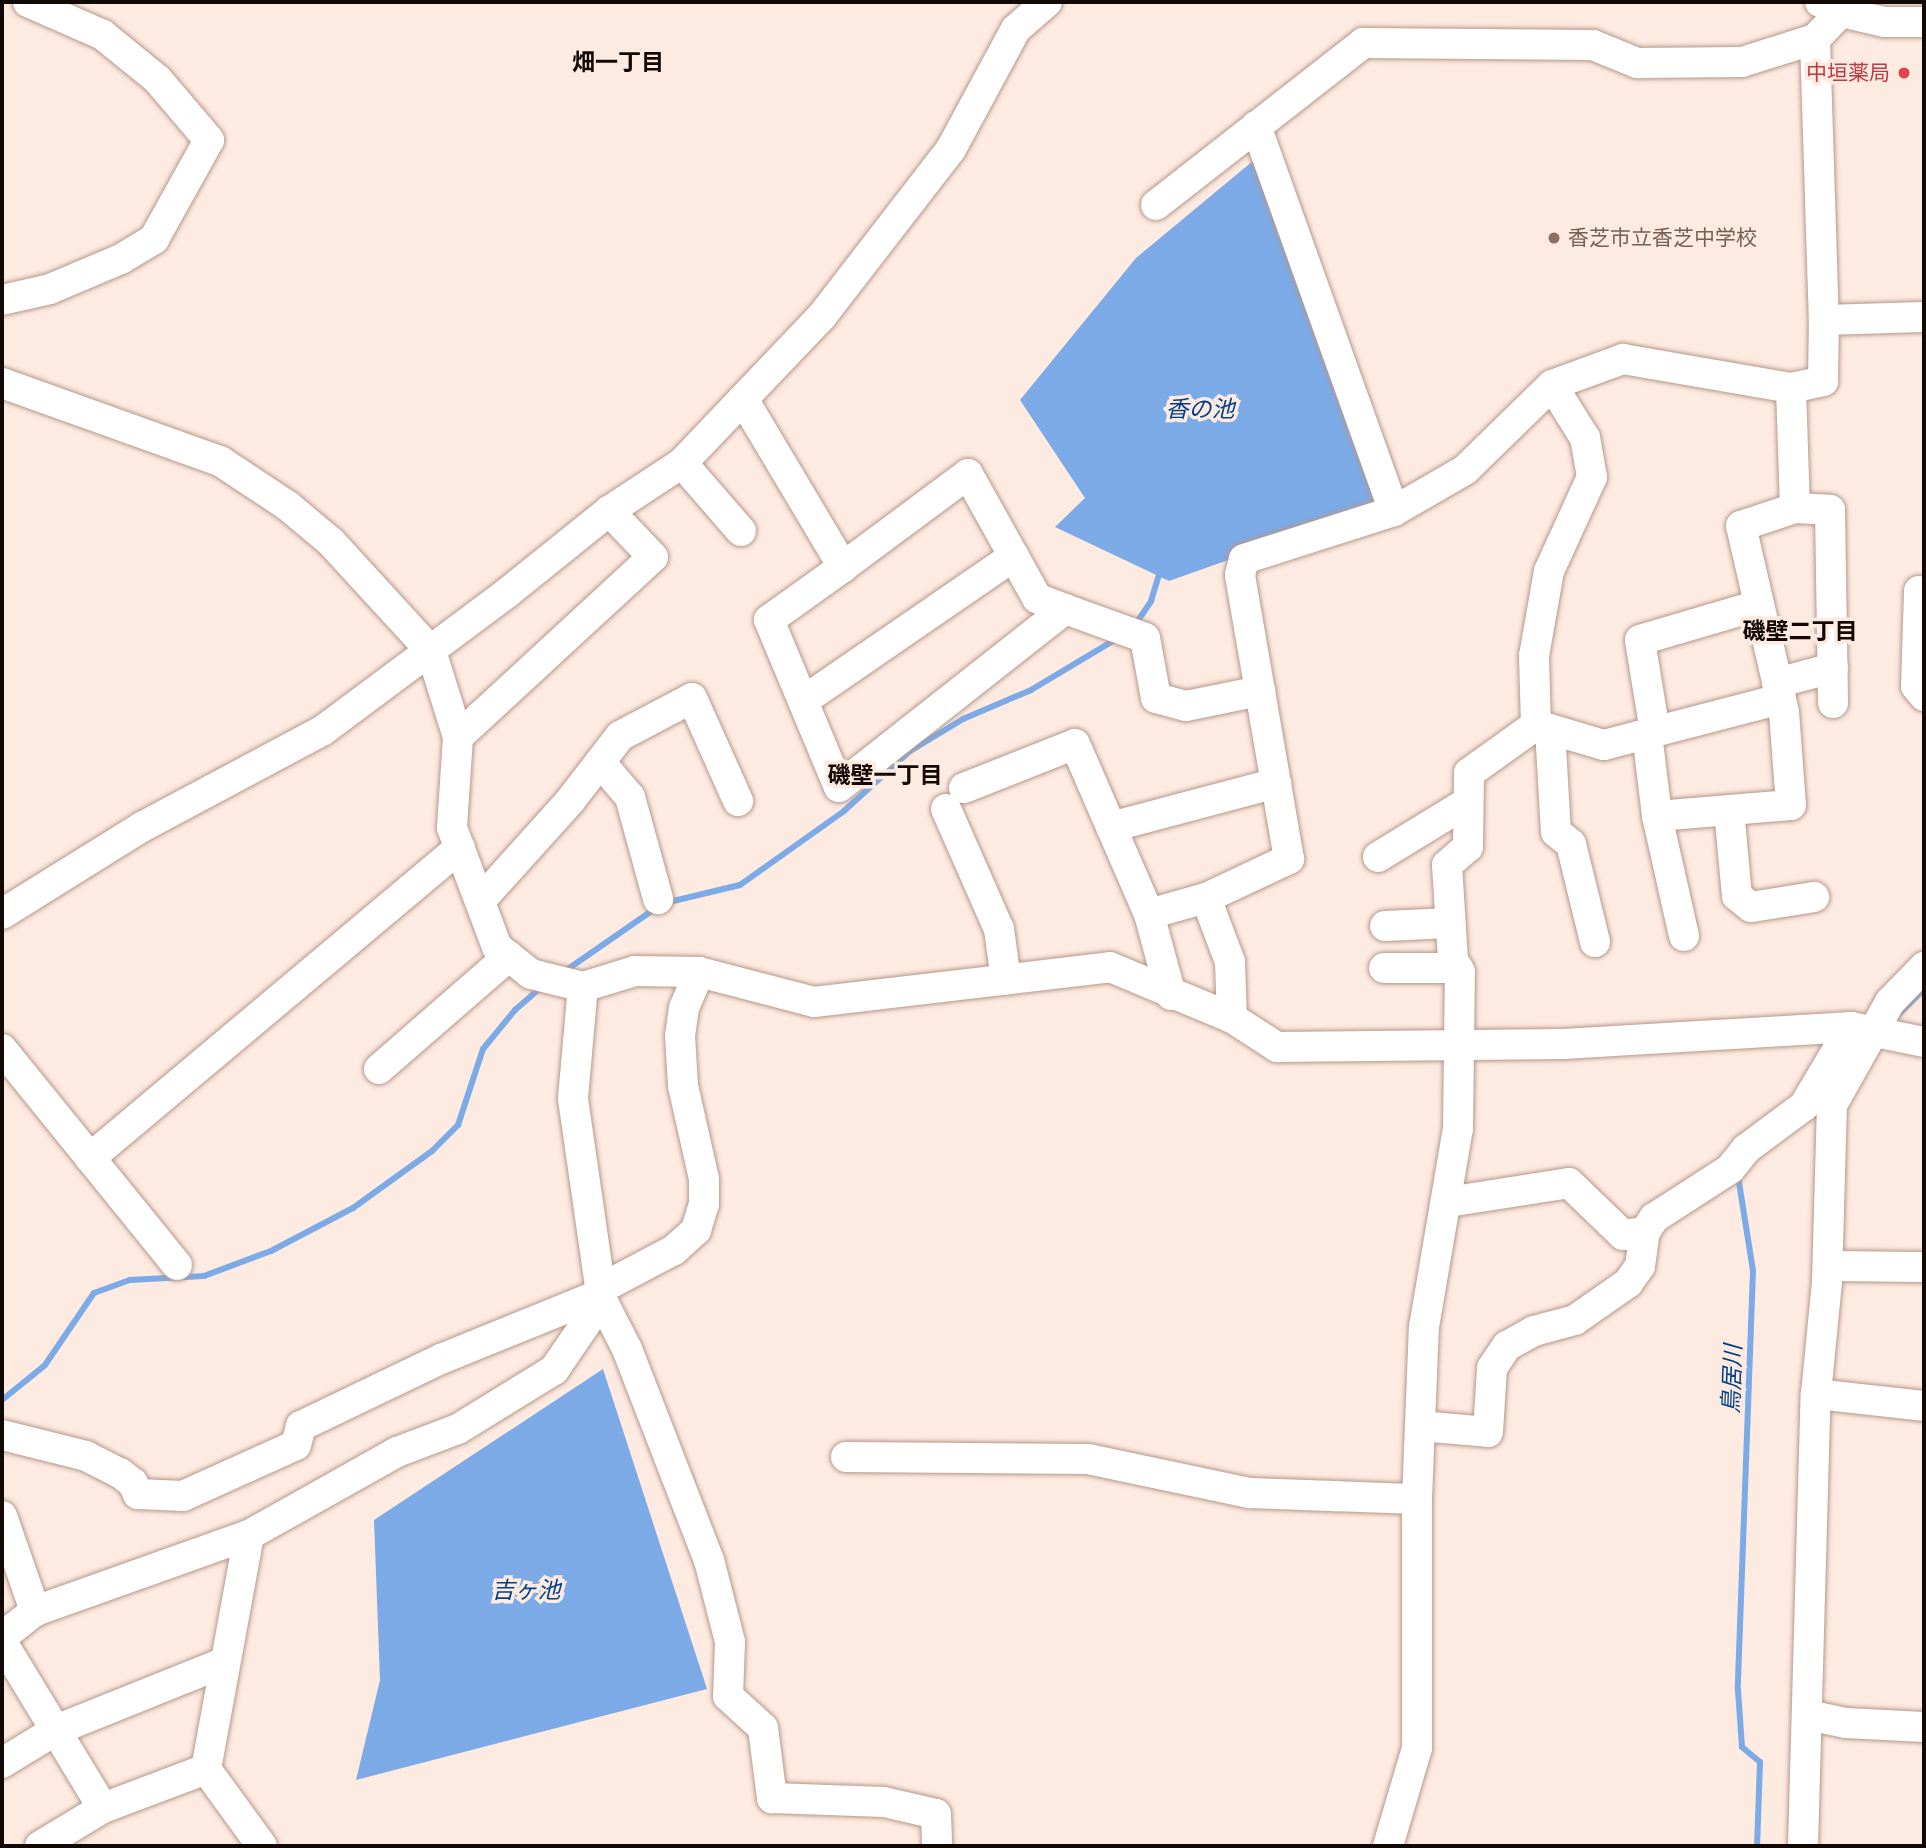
<!DOCTYPE html>
<html>
<head>
<meta charset="utf-8">
<style>
	body { margin:0 }
	#map { position:relative; width:1926px; height:1848px; overflow:hidden; background:#fdeae1; font-family:Inter,"Noto Sans JP",sans-serif }
	div>[style] { position:absolute }
	[style*='--x'] { left:calc(var(--x)*1px); top:calc(var(--y)*1px); width:calc(var(--w)*1px); rotate:calc(var(--a)*1deg) }
	.water>* { inset:0; background:#7caae6 }
	.stream>* { height:6px; margin:-3px; padding:0 3px; transform-origin:3px; border-radius:3px; background:#7caae6 }
	.roads { filter:drop-shadow(0 0 2px #b6988a) drop-shadow(0 0 2px #b6988a) }
	.minor>* { height:30px; margin:-15px; padding:0 15px; transform-origin:15px; border-radius:15px; background:#fff }
	.dots>* { width:19px; height:19px; translate:-50% -50%; box-sizing:border-box; border:4px solid #fdeae1; border-radius:50% }
	span { translate:-50% -50%; white-space:nowrap; text-align:center; line-height:1.15; -webkit-text-stroke:7px #fdeae1; paint-order:stroke }
	.health-label { font-size:21px; color:#be3a42 }
	.right { translate:-100% -50%; text-align:right }
	.education-label { font-size:21px; color:#785e54 }
	.left { translate:0 -50%; text-align:left }
	.neighbourhood-label { font-size:23px; color:#120805; font-weight:700 }
	.water-label { font-size:23px; color:#004086; font-style:italic }
	.frame { position:absolute; inset:0; border:4px solid #120805; pointer-events:none }
</style>
</head>
<body>
<div id="map">
	<div class="water">
		<i style="clip-path:polygon(1265px 151px,1384px 505px,1169px 581px,1055px 527px,1085px 498px,1020px 400px,1136px 258px)"></i>
		<i style="clip-path:polygon(603px 1369px,707px 1689px,356px 1780px,380px 1680px,374px 1520px)"></i>
	</div>
	<div class="stream">
		<i style="--x:1135;--y:625;--w:29;--a:-56"></i>
		<i style="--x:1151;--y:601;--w:34;--a:-73"></i>
		<i style="--x:665;--y:903;--w:77;--a:-13.5"></i>
		<i style="--x:740;--y:885;--w:128;--a:-35.4"></i>
		<i style="--x:844;--y:811;--w:89;--a:-42.3"></i>
		<i style="--x:910;--y:751;--w:62;--a:-31.1"></i>
		<i style="--x:963;--y:719;--w:74;--a:-23.1"></i>
		<i style="--x:1031;--y:690;--w:101;--a:-30.9"></i>
		<i style="--x:565;--y:971;--w:111;--a:-34.7"></i>
		<i style="--x:1895;--y:1018;--w:41;--a:-45"></i>
		<i style="--x:1738;--y:1176;--w:96;--a:81"></i>
		<i style="--x:1753;--y:1271;--w:419;--a:92.1"></i>
		<i style="--x:1738;--y:1690;--w:57;--a:86"></i>
		<i style="--x:1742;--y:1747;--w:23;--a:40"></i>
		<i style="--x:1760;--y:1762;--w:84;--a:92"></i>
		<i style="--x:2;--y:1400;--w:55;--a:-39.1"></i>
		<i style="--x:45;--y:1365;--w:87;--a:-55.8"></i>
		<i style="--x:94;--y:1293;--w:38;--a:-20"></i>
		<i style="--x:130;--y:1280;--w:74;--a:-3.1"></i>
		<i style="--x:204;--y:1276;--w:72;--a:-20.5"></i>
		<i style="--x:271;--y:1251;--w:93;--a:-27.7"></i>
		<i style="--x:353;--y:1208;--w:97;--a:-35.8"></i>
		<i style="--x:432;--y:1151;--w:37;--a:-45"></i>
		<i style="--x:458;--y:1125;--w:80;--a:-71.8"></i>
		<i style="--x:483;--y:1049;--w:50;--a:-50.6"></i>
		<i style="--x:515;--y:1010;--w:35;--a:-41"></i>
	</div>
	<div class="roads">
		<div class="minor">
			<i style="--x:1820;--y:2;--w:23;--a:25"></i>
			<i style="--x:1841;--y:12;--w:44;--a:13.1"></i>
			<i style="--x:1884;--y:22;--w:40;--a:0"></i>
			<i style="--x:1815;--y:39;--w:281;--a:88.2"></i>
			<i style="--x:1824;--y:320;--w:100;--a:-1.7"></i>
			<i style="--x:1256;--y:126;--w:409;--a:70.3"></i>
			<i style="--x:1156;--y:205;--w:263;--a:-38"></i>
			<i style="--x:1363;--y:43;--w:230;--a:0.5"></i>
			<i style="--x:1593;--y:45;--w:48;--a:22.2"></i>
			<i style="--x:1637;--y:63;--w:105;--a:-0.5"></i>
			<i style="--x:1742;--y:62;--w:77;--a:-17.5"></i>
			<i style="--x:1815;--y:39;--w:37;--a:-46"></i>
			<i style="--x:2;--y:300;--w:49;--a:-12.9"></i>
			<i style="--x:50;--y:289;--w:77;--a:-22.9"></i>
			<i style="--x:121;--y:259;--w:39;--a:-31"></i>
			<i style="--x:154;--y:239;--w:113;--a:-60.9"></i>
			<i style="--x:209;--y:140;--w:80;--a:-130.4"></i>
			<i style="--x:157;--y:79;--w:70;--a:-140.8"></i>
			<i style="--x:103;--y:35;--w:82;--a:-156.3"></i>
			<i style="--x:2;--y:383;--w:232;--a:19.7"></i>
			<i style="--x:220;--y:461;--w:82;--a:33.5"></i>
			<i style="--x:288;--y:506;--w:56;--a:39.9"></i>
			<i style="--x:331;--y:542;--w:148;--a:47.5"></i>
			<i style="--x:431;--y:651;--w:90;--a:72.6"></i>
			<i style="--x:458;--y:737;--w:91;--a:93.8"></i>
			<i style="--x:452;--y:828;--w:127;--a:69.3"></i>
			<i style="--x:497;--y:947;--w:43;--a:38.5"></i>
			<i style="--x:531;--y:974;--w:54;--a:14"></i>
			<i style="--x:583;--y:987;--w:54;--a:-17.1"></i>
			<i style="--x:635;--y:971;--w:64;--a:0.9"></i>
			<i style="--x:699;--y:972;--w:119;--a:14.6"></i>
			<i style="--x:814;--y:1002;--w:298;--a:-6.7"></i>
			<i style="--x:1110;--y:967;--w:132;--a:22.7"></i>
			<i style="--x:1232;--y:1018;--w:54;--a:32.8"></i>
			<i style="--x:1277;--y:1047;--w:287;--a:-0.6"></i>
			<i style="--x:1564;--y:1044;--w:288;--a:-3.4"></i>
			<i style="--x:1851;--y:1027;--w:75;--a:11.6"></i>
			<i style="--x:1791;--y:388;--w:33;--a:-12"></i>
			<i style="--x:1823;--y:381;--w:61;--a:-89.1"></i>
			<i style="--x:743;--y:399;--w:196;--a:59.2"></i>
			<i style="--x:843;--y:567;--w:91;--a:144.4"></i>
			<i style="--x:769;--y:620;--w:181;--a:67.3"></i>
			<i style="--x:839;--y:787;--w:288;--a:-38.2"></i>
			<i style="--x:1065;--y:609;--w:30;--a:-159"></i>
			<i style="--x:1037;--y:598;--w:142;--a:-119.1"></i>
			<i style="--x:968;--y:474;--w:156;--a:143.4"></i>
			<i style="--x:682;--y:463;--w:90;--a:49.1"></i>
			<i style="--x:1919;--y:591;--w:95;--a:91.8"></i>
			<i style="--x:1916;--y:686;--w:13;--a:51"></i>
			<i style="--x:1065;--y:609;--w:85;--a:19.9"></i>
			<i style="--x:1145;--y:638;--w:61;--a:79.6"></i>
			<i style="--x:1156;--y:698;--w:31;--a:15"></i>
			<i style="--x:1186;--y:706;--w:76;--a:-11.5"></i>
			<i style="--x:1777;--y:683;--w:58;--a:-15"></i>
			<i style="--x:803;--y:701;--w:256;--a:-34.5"></i>
			<i style="--x:1536;--y:725;--w:71;--a:16.4"></i>
			<i style="--x:1604;--y:745;--w:183;--a:-14.6"></i>
			<i style="--x:1550;--y:729;--w:103;--a:86.7"></i>
			<i style="--x:1556;--y:832;--w:19;--a:39"></i>
			<i style="--x:1571;--y:844;--w:101;--a:76.2"></i>
			<i style="--x:1655;--y:732;--w:93;--a:-99.3"></i>
			<i style="--x:1640;--y:640;--w:124;--a:-16.4"></i>
			<i style="--x:1647;--y:734;--w:83;--a:83"></i>
			<i style="--x:1657;--y:816;--w:123;--a:77.3"></i>
			<i style="--x:458;--y:737;--w:265;--a:-42.7"></i>
			<i style="--x:653;--y:557;--w:64;--a:-133.7"></i>
			<i style="--x:600;--y:762;--w:46;--a:49.4"></i>
			<i style="--x:630;--y:797;--w:106;--a:74.6"></i>
			<i style="--x:964;--y:788;--w:119;--a:-21.6"></i>
			<i style="--x:1075;--y:744;--w:185;--a:66.5"></i>
			<i style="--x:946;--y:809;--w:131;--a:66.2"></i>
			<i style="--x:999;--y:929;--w:51;--a:82.2"></i>
			<i style="--x:1729;--y:810;--w:86;--a:84.7"></i>
			<i style="--x:1737;--y:896;--w:18;--a:38"></i>
			<i style="--x:1751;--y:907;--w:64;--a:-9"></i>
			<i style="--x:1657;--y:816;--w:134;--a:-4.7"></i>
			<i style="--x:1791;--y:805;--w:93;--a:-94.3"></i>
			<i style="--x:1784;--y:712;--w:191;--a:-103"></i>
			<i style="--x:1741;--y:526;--w:57;--a:-18.4"></i>
			<i style="--x:1111;--y:827;--w:171;--a:-14.9"></i>
			<i style="--x:1378;--y:857;--w:103;--a:-31.5"></i>
			<i style="--x:1206;--y:898;--w:68;--a:69.4"></i>
			<i style="--x:1230;--y:962;--w:56;--a:88"></i>
			<i style="--x:481;--y:900;--w:133;--a:-48"></i>
			<i style="--x:570;--y:801;--w:82;--a:-52.4"></i>
			<i style="--x:620;--y:736;--w:81;--a:-27.8"></i>
			<i style="--x:692;--y:698;--w:113;--a:65.9"></i>
			<i style="--x:2;--y:914;--w:165;--a:-31.9"></i>
			<i style="--x:142;--y:827;--w:204;--a:-28.1"></i>
			<i style="--x:322;--y:731;--w:231;--a:-36.7"></i>
			<i style="--x:507;--y:593;--w:131;--a:-38.8"></i>
			<i style="--x:609;--y:511;--w:87;--a:-33.3"></i>
			<i style="--x:682;--y:463;--w:203;--a:-46.4"></i>
			<i style="--x:822;--y:316;--w:211;--a:-52.3"></i>
			<i style="--x:951;--y:149;--w:136;--a:-61.6"></i>
			<i style="--x:1016;--y:29;--w:41;--a:-41.1"></i>
			<i style="--x:1385;--y:926;--w:65;--a:-2.6"></i>
			<i style="--x:1384;--y:968;--w:74;--a:0"></i>
			<i style="--x:1171;--y:995;--w:84;--a:-105.2"></i>
			<i style="--x:1149;--y:914;--w:59;--a:-15.7"></i>
			<i style="--x:1206;--y:898;--w:92;--a:-25.2"></i>
			<i style="--x:1289;--y:859;--w:288;--a:-99.8"></i>
			<i style="--x:1240;--y:575;--w:16;--a:-76"></i>
			<i style="--x:1244;--y:559;--w:157;--a:-17.7"></i>
			<i style="--x:1394;--y:511;--w:82;--a:-30"></i>
			<i style="--x:1465;--y:470;--w:122;--a:-44.3"></i>
			<i style="--x:1552;--y:385;--w:76;--a:-20.1"></i>
			<i style="--x:1623;--y:359;--w:170;--a:9.8"></i>
			<i style="--x:1791;--y:388;--w:120;--a:88.1"></i>
			<i style="--x:1795;--y:508;--w:35;--a:3"></i>
			<i style="--x:1830;--y:510;--w:193;--a:89.1"></i>
			<i style="--x:2;--y:1049;--w:278;--a:51"></i>
			<i style="--x:379;--y:1069;--w:172;--a:-41"></i>
			<i style="--x:90;--y:1158;--w:483;--a:-40"></i>
			<i style="--x:1448;--y:1202;--w:122;--a:-8.9"></i>
			<i style="--x:1569;--y:1183;--w:75;--a:43.9"></i>
			<i style="--x:1623;--y:1235;--w:22;--a:-8"></i>
			<i style="--x:1828;--y:1266;--w:96;--a:0.6"></i>
			<i style="--x:600;--y:1289;--w:84;--a:-27.8"></i>
			<i style="--x:674;--y:1250;--w:30;--a:-42"></i>
			<i style="--x:696;--y:1230;--w:27;--a:-73"></i>
			<i style="--x:704;--y:1204;--w:25;--a:-90"></i>
			<i style="--x:704;--y:1179;--w:95;--a:-102.7"></i>
			<i style="--x:683;--y:1086;--w:50;--a:-93.4"></i>
			<i style="--x:680;--y:1036;--w:28;--a:-82"></i>
			<i style="--x:684;--y:1008;--w:39;--a:-67"></i>
			<i style="--x:602;--y:1300;--w:55;--a:63"></i>
			<i style="--x:627;--y:1349;--w:226;--a:68.8"></i>
			<i style="--x:709;--y:1560;--w:85;--a:75.6"></i>
			<i style="--x:730;--y:1642;--w:54;--a:92.1"></i>
			<i style="--x:728;--y:1696;--w:47;--a:42.4"></i>
			<i style="--x:763;--y:1728;--w:71;--a:82.7"></i>
			<i style="--x:772;--y:1798;--w:112;--a:2"></i>
			<i style="--x:884;--y:1802;--w:53;--a:13"></i>
			<i style="--x:936;--y:1814;--w:32;--a:88"></i>
			<i style="--x:1816;--y:1394;--w:109;--a:6.3"></i>
			<i style="--x:1420;--y:1426;--w:68;--a:5"></i>
			<i style="--x:1488;--y:1432;--w:64;--a:-86.4"></i>
			<i style="--x:1492;--y:1368;--w:27;--a:-56"></i>
			<i style="--x:1507;--y:1346;--w:31;--a:-29"></i>
			<i style="--x:1534;--y:1331;--w:42;--a:-15"></i>
			<i style="--x:1575;--y:1320;--w:65;--a:-34.9"></i>
			<i style="--x:1628;--y:1283;--w:21;--a:-55"></i>
			<i style="--x:1640;--y:1266;--w:34;--a:-82"></i>
			<i style="--x:1645;--y:1232;--w:17;--a:-57"></i>
			<i style="--x:1654;--y:1218;--w:90;--a:-32.8"></i>
			<i style="--x:1730;--y:1169;--w:26;--a:-51"></i>
			<i style="--x:1746;--y:1149;--w:72;--a:-36.6"></i>
			<i style="--x:1804;--y:1106;--w:92;--a:-59.3"></i>
			<i style="--x:2;--y:1435;--w:87;--a:14"></i>
			<i style="--x:86;--y:1456;--w:38;--a:27"></i>
			<i style="--x:120;--y:1473;--w:16;--a:38"></i>
			<i style="--x:133;--y:1483;--w:12;--a:66"></i>
			<i style="--x:138;--y:1494;--w:45;--a:2.5"></i>
			<i style="--x:183;--y:1496;--w:124;--a:-24.3"></i>
			<i style="--x:296;--y:1445;--w:20;--a:-75"></i>
			<i style="--x:301;--y:1426;--w:155;--a:-25.6"></i>
			<i style="--x:441;--y:1359;--w:173;--a:-22.1"></i>
			<i style="--x:846;--y:1457;--w:242;--a:0.5"></i>
			<i style="--x:1088;--y:1459;--w:166;--a:11.9"></i>
			<i style="--x:1250;--y:1493;--w:167;--a:2.1"></i>
			<i style="--x:2;--y:1516;--w:101;--a:70.8"></i>
			<i style="--x:249;--y:1535;--w:238;--a:100.4"></i>
			<i style="--x:206;--y:1769;--w:95;--a:54"></i>
			<i style="--x:2;--y:1637;--w:42;--a:-38.2"></i>
			<i style="--x:35;--y:1611;--w:227;--a:-19.6"></i>
			<i style="--x:249;--y:1535;--w:170;--a:-29.3"></i>
			<i style="--x:397;--y:1452;--w:65;--a:-20.7"></i>
			<i style="--x:458;--y:1429;--w:113;--a:-31.6"></i>
			<i style="--x:554;--y:1370;--w:85;--a:-55.6"></i>
			<i style="--x:602;--y:1300;--w:204;--a:-98.2"></i>
			<i style="--x:573;--y:1098;--w:111;--a:-84.9"></i>
			<i style="--x:2;--y:1642;--w:194;--a:58.7"></i>
			<i style="--x:1808;--y:1715;--w:39;--a:12"></i>
			<i style="--x:1846;--y:1723;--w:78;--a:2.9"></i>
			<i style="--x:2;--y:1763;--w:63;--a:-31.4"></i>
			<i style="--x:56;--y:1730;--w:182;--a:-21.9"></i>
			<i style="--x:40;--y:1846;--w:74;--a:-31.1"></i>
			<i style="--x:103;--y:1808;--w:110;--a:-20.7"></i>
			<i style="--x:1388;--y:1846;--w:102;--a:-73.5"></i>
			<i style="--x:1417;--y:1748;--w:249;--a:-90"></i>
			<i style="--x:1417;--y:1499;--w:172;--a:-87.7"></i>
			<i style="--x:1424;--y:1327;--w:201;--a:-80.3"></i>
			<i style="--x:1458;--y:1129;--w:157;--a:-89.3"></i>
			<i style="--x:1460;--y:972;--w:14;--a:-120"></i>
			<i style="--x:1453;--y:960;--w:95;--a:-93.6"></i>
			<i style="--x:1447;--y:865;--w:28;--a:-41"></i>
			<i style="--x:1468;--y:847;--w:74;--a:-89.2"></i>
			<i style="--x:1469;--y:773;--w:82;--a:-35.6"></i>
			<i style="--x:1536;--y:725;--w:69;--a:-91.7"></i>
			<i style="--x:1534;--y:656;--w:86;--a:-80"></i>
			<i style="--x:1549;--y:571;--w:103;--a:-65.4"></i>
			<i style="--x:1592;--y:477;--w:40;--a:-100"></i>
			<i style="--x:1585;--y:438;--w:62;--a:-121.9"></i>
			<i style="--x:1803;--y:1846;--w:452;--a:-88.4"></i>
			<i style="--x:1816;--y:1394;--w:113;--a:-84.4"></i>
			<i style="--x:1827;--y:1282;--w:177;--a:-88.4"></i>
			<i style="--x:1832;--y:1105;--w:118;--a:-60.6"></i>
			<i style="--x:1890;--y:1002;--w:49;--a:-45.8"></i>
		</div>
	</div>
	<div class="dots">
		<i style="left:1904px;top:73px;background:#e0444e"></i>
		<i style="left:1554px;top:238px;background:#8d6e63"></i>
	</div>
	<div class="health-label">
		<span class="right" style="left:1890px;top:73px">中垣薬局</span>
	</div>
	<div class="education-label">
		<span class="left" style="left:1568px;top:238px">香芝市立香芝中学校</span>
	</div>
	<div class="neighbourhood-label">
		<span style="left:618px;top:62px">畑一丁目</span>
		<span style="left:1800px;top:631px">磯壁二丁目</span>
		<span style="left:885px;top:775px">磯壁一丁目</span>
	</div>
	<div class="water-label">
		<span style="left:1200px;top:409px">香の池</span>
		<span style="left:1732px;top:1379px;rotate:-88deg">鳥居川</span>
		<span style="left:526px;top:1590px">吉ヶ池</span>
	</div>
	<div class="frame"></div>
</div>
</body>
</html>
